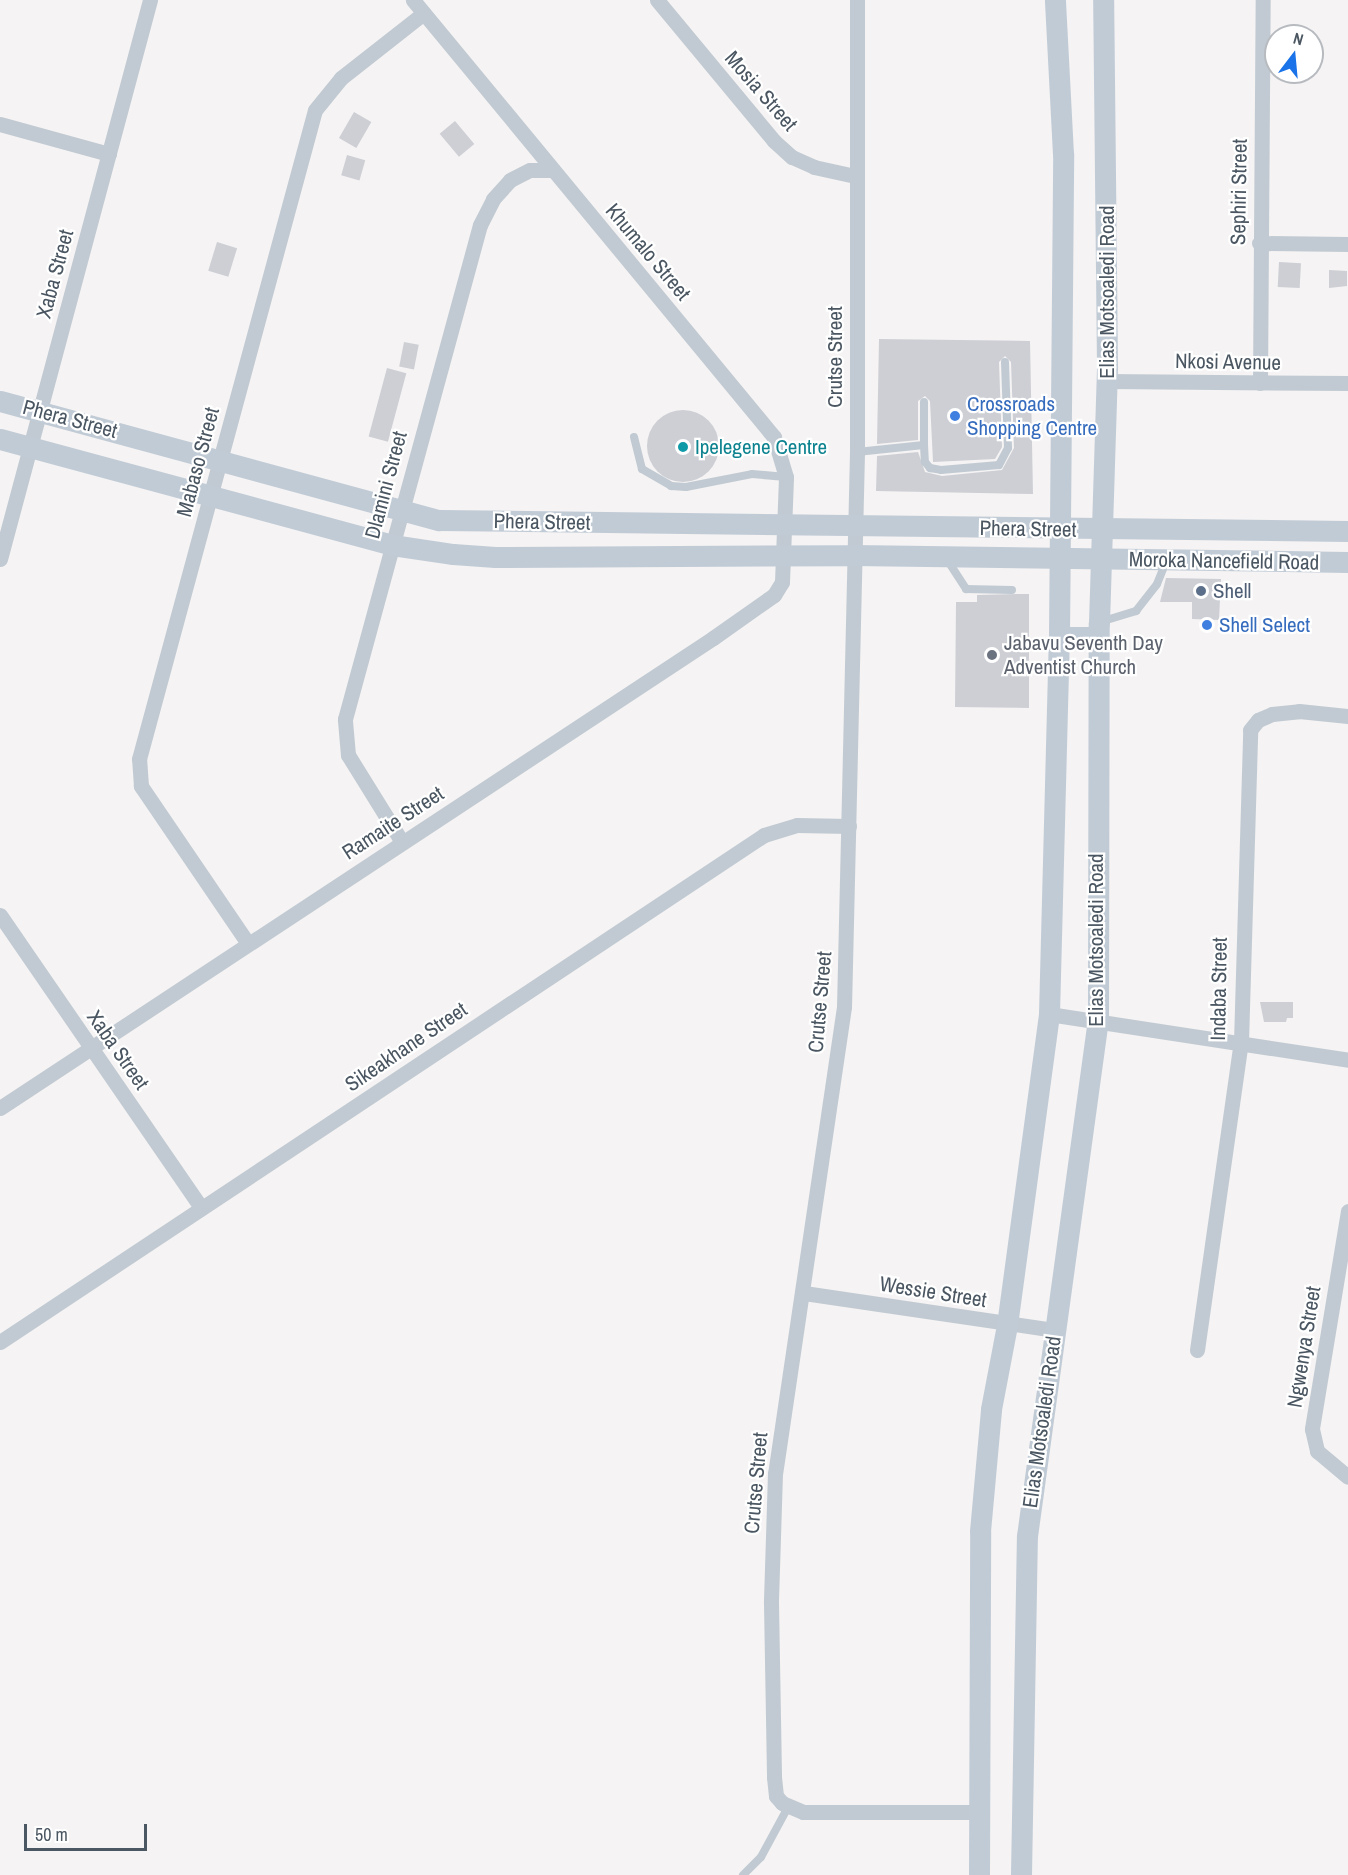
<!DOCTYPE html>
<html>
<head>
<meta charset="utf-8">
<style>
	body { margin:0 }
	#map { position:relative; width:1348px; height:1875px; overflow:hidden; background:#f5f3f3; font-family:"Archivo Narrow",sans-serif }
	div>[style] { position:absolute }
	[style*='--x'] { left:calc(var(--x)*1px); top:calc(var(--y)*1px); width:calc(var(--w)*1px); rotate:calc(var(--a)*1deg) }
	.building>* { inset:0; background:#cdcfd5; transform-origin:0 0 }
	.round { border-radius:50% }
	.lane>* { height:8px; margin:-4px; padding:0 4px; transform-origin:4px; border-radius:4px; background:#c1cad2 }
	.street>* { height:15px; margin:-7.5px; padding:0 7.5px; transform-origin:7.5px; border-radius:7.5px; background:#c1cad2 }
	.secondary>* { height:21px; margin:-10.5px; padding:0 10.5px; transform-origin:10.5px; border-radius:10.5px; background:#c1cbd6 }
	.dots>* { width:16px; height:16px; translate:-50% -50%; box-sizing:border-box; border:3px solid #fff; border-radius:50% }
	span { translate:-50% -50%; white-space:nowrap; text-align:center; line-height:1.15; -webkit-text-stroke:4.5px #fff; paint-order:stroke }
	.street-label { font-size:21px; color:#4a5661 }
	.shop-label { font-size:21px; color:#366cbe }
	.left { translate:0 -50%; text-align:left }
	.culture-label { font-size:21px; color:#0d838f }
	.service-label { font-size:21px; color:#4e5e75 }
	.worship-label { font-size:21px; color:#5b616d }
	.north { position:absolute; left:1264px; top:24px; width:60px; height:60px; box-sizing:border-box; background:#fff; border:2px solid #b7bbc0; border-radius:50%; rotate:16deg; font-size:16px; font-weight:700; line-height:24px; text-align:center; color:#4a5661 }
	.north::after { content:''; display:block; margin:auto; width:21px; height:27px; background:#1a73e8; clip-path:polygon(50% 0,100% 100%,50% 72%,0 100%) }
	.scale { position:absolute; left:24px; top:1824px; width:123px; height:27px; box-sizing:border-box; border:3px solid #4a5661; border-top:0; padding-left:8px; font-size:18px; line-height:21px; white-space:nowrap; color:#4a5661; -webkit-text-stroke:4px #fff; paint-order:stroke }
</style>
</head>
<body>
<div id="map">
	<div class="building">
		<i style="left:354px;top:112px;width:20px;height:30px;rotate:30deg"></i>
		<i style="left:455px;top:121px;width:30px;height:20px;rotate:50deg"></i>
		<i style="left:347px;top:155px;width:19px;height:21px;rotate:16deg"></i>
		<i style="left:217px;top:242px;width:21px;height:30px;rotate:17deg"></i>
		<i style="left:1279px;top:262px;width:22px;height:25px;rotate:3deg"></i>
		<i style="clip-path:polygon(1329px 270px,1347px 271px,1347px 286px,1329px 288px)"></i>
		<i style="clip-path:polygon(879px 339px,1030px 341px,1033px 494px,876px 491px,877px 456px,918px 452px,925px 472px,942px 476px,1002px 470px,1014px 448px,1011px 362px,1005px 356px,999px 362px,1002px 447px,995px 459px,933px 462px,930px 401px,925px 396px,918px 401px,918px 440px,877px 444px)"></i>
		<i style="left:404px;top:342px;width:15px;height:25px;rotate:11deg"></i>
		<i style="left:387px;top:368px;width:20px;height:71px;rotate:15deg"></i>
		<i class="round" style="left:647px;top:410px;width:72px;height:72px"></i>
		<i style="clip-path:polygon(1166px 578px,1221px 579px,1219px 620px,1192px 619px,1192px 602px,1160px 602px)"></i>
		<i style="clip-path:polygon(1017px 594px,1029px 594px,1029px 708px,955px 707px,956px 602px,977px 602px,977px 595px)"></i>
		<i style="clip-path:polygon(1260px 1002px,1293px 1002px,1293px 1018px,1287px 1018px,1286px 1022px,1264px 1022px)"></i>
	</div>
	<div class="lane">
		<i style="--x:634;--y:437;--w:33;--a:76"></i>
		<i style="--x:642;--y:469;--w:34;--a:30"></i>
		<i style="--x:671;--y:486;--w:15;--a:4"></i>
		<i style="--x:686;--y:487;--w:67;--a:-11.1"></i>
		<i style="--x:752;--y:474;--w:34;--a:5"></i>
		<i style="--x:924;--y:445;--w:43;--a:-90"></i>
		<i style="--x:857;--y:452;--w:67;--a:-6"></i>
		<i style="--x:924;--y:445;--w:17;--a:87"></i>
		<i style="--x:925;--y:462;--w:8;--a:50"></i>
		<i style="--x:930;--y:468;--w:11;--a:10"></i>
		<i style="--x:941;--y:470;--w:58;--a:-4.9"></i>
		<i style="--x:999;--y:465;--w:19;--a:-62"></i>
		<i style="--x:1008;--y:448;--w:86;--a:-92"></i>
		<i style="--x:946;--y:558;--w:37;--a:57"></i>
		<i style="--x:966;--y:589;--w:46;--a:1.2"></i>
		<i style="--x:1100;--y:622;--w:38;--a:-17"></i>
		<i style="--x:1136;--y:611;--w:34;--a:-52"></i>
		<i style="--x:1157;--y:584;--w:24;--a:-68"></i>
		<i style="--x:743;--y:1875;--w:25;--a:-45"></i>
		<i style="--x:761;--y:1857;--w:57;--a:-61.6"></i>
	</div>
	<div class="street">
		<i style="--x:657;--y:0;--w:183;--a:50.3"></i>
		<i style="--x:774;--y:141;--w:24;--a:42"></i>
		<i style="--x:792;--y:157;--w:24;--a:24"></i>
		<i style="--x:814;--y:167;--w:42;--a:12.4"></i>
		<i style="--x:857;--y:0;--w:452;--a:90"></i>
		<i style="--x:857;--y:452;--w:555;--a:91.34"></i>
		<i style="--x:844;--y:1007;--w:471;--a:98.4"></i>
		<i style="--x:775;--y:1473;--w:130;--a:91.8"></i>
		<i style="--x:771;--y:1603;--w:174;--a:89"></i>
		<i style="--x:774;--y:1777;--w:19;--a:84"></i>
		<i style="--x:776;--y:1796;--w:9;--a:49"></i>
		<i style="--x:782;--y:1803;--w:23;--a:23"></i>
		<i style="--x:803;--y:1812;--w:176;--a:0"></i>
		<i style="--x:0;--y:124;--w:113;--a:15.4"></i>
		<i style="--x:1259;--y:243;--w:89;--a:0.6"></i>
		<i style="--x:1107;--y:381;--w:241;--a:0.5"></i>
		<i style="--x:1260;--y:383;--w:383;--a:-89.6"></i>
		<i style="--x:0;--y:559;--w:579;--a:-74.98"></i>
		<i style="--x:402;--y:842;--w:102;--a:-121.8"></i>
		<i style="--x:348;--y:755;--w:36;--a:-95"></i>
		<i style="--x:345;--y:719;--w:512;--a:-74.72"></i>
		<i style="--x:480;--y:225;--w:29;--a:-63"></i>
		<i style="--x:493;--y:199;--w:25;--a:-48"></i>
		<i style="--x:510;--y:180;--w:22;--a:-27"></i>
		<i style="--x:530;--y:170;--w:23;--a:0"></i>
		<i style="--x:0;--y:915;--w:355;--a:55.5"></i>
		<i style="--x:247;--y:942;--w:189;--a:-124.2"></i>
		<i style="--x:141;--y:786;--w:27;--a:-94"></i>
		<i style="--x:139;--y:759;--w:672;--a:-74.83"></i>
		<i style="--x:315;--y:110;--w:41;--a:-50.9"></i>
		<i style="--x:341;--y:78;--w:105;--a:-38.1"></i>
		<i style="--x:1049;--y:1014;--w:303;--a:8.7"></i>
		<i style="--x:0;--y:1108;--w:854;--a:-33.39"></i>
		<i style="--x:713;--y:638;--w:75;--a:-35.2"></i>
		<i style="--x:774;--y:595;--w:15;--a:-58"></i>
		<i style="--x:782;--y:582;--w:105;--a:-87.8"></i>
		<i style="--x:786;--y:477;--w:42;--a:-106.7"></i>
		<i style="--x:774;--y:437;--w:567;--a:-129.56"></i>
		<i style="--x:1348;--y:1211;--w:221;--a:99.4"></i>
		<i style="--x:1312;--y:1429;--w:23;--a:77"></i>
		<i style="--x:1317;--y:1451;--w:40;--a:40"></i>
		<i style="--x:804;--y:1293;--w:254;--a:8.4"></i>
		<i style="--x:0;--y:1342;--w:917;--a:-33.57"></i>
		<i style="--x:764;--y:835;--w:34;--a:-17"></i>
		<i style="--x:797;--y:825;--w:52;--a:1.1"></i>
		<i style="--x:1197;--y:1350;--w:311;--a:-81.9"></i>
		<i style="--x:1241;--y:1042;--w:312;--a:-88.3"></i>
		<i style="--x:1250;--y:730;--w:13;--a:-51"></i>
		<i style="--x:1258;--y:720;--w:15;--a:-23"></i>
		<i style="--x:1272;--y:714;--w:27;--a:-6"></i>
		<i style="--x:1299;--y:711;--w:49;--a:5.8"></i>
	</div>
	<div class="secondary">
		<i style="--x:0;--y:401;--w:455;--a:15.2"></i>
		<i style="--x:439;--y:520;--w:909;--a:0.69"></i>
		<i style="--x:0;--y:439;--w:406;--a:15.1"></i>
		<i style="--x:392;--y:545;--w:62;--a:8.4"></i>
		<i style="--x:453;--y:554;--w:42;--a:4.1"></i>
		<i style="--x:495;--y:557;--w:358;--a:-0.3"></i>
		<i style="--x:853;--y:555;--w:495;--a:0.8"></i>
		<i style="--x:1059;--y:637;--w:39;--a:0"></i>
		<i style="--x:979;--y:1875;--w:344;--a:-89.8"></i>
		<i style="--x:980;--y:1531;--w:122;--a:-84.8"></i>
		<i style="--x:991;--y:1409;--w:86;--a:-79.2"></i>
		<i style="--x:1007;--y:1325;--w:314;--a:-82.3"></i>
		<i style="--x:1049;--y:1014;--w:377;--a:-88.5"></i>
		<i style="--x:1059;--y:637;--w:483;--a:-89.5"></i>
		<i style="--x:1063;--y:154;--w:154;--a:-93"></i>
		<i style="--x:1021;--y:1875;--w:339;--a:-89"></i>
		<i style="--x:1027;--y:1536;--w:522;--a:-82.18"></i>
		<i style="--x:1098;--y:1019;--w:396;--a:-89.9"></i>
		<i style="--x:1099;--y:623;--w:257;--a:-88.2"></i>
		<i style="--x:1107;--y:366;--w:366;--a:-90.6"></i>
	</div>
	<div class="dots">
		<i style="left:955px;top:416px;background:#3f7fe0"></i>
		<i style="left:683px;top:447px;background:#0f9aa8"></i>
		<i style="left:1201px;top:591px;background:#5c6f8a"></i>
		<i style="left:1207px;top:625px;background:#3f7fe0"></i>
		<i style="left:992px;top:655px;background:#6b7280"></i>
	</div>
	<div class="street-label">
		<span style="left:761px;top:91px;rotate:49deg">Mosia Street</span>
		<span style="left:1239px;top:192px;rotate:-89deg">Sephiri Street</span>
		<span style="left:648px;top:252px;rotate:50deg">Khumalo Street</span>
		<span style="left:55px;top:274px;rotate:-75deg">Xaba Street</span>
		<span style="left:1107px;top:292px;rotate:-90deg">Elias Motsoaledi Road</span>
		<span style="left:835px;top:357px;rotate:-90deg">Crutse Street</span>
		<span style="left:1228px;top:362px;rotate:1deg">Nkosi Avenue</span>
		<span style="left:70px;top:419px;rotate:15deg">Phera Street</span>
		<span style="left:198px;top:462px;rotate:-75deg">Mabaso Street</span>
		<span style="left:386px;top:485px;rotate:-75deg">Dlamini Street</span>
		<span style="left:542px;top:522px;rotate:1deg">Phera Street</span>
		<span style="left:1028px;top:529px;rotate:1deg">Phera Street</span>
		<span style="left:1224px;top:561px;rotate:1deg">Moroka Nancefield Road</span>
		<span style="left:393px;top:823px;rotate:-33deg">Ramaite Street</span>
		<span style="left:1096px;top:940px;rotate:-90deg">Elias Motsoaledi Road</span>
		<span style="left:1219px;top:989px;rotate:-89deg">Indaba Street</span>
		<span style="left:820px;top:1002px;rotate:-85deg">Crutse Street</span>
		<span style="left:406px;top:1047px;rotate:-34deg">Sikeakhane Street</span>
		<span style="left:118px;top:1050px;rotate:55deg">Xaba Street</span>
		<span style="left:933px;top:1292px;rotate:9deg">Wessie Street</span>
		<span style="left:1304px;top:1347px;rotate:-81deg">Ngwenya Street</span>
		<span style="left:1042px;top:1422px;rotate:-82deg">Elias Motsoaledi Road</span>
		<span style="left:756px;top:1483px;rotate:-85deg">Crutse Street</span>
	</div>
	<div class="shop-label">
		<span class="left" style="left:967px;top:416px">Crossroads<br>Shopping Centre</span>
		<span class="left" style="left:1219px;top:625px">Shell Select</span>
	</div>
	<div class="culture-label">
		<span class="left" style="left:695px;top:447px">Ipelegene Centre</span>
	</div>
	<div class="service-label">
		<span class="left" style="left:1213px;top:591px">Shell</span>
	</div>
	<div class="worship-label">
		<span class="left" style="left:1004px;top:655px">Jabavu Seventh Day<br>Adventist Church</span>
	</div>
	<div class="north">N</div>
	<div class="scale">50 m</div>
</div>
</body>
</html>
